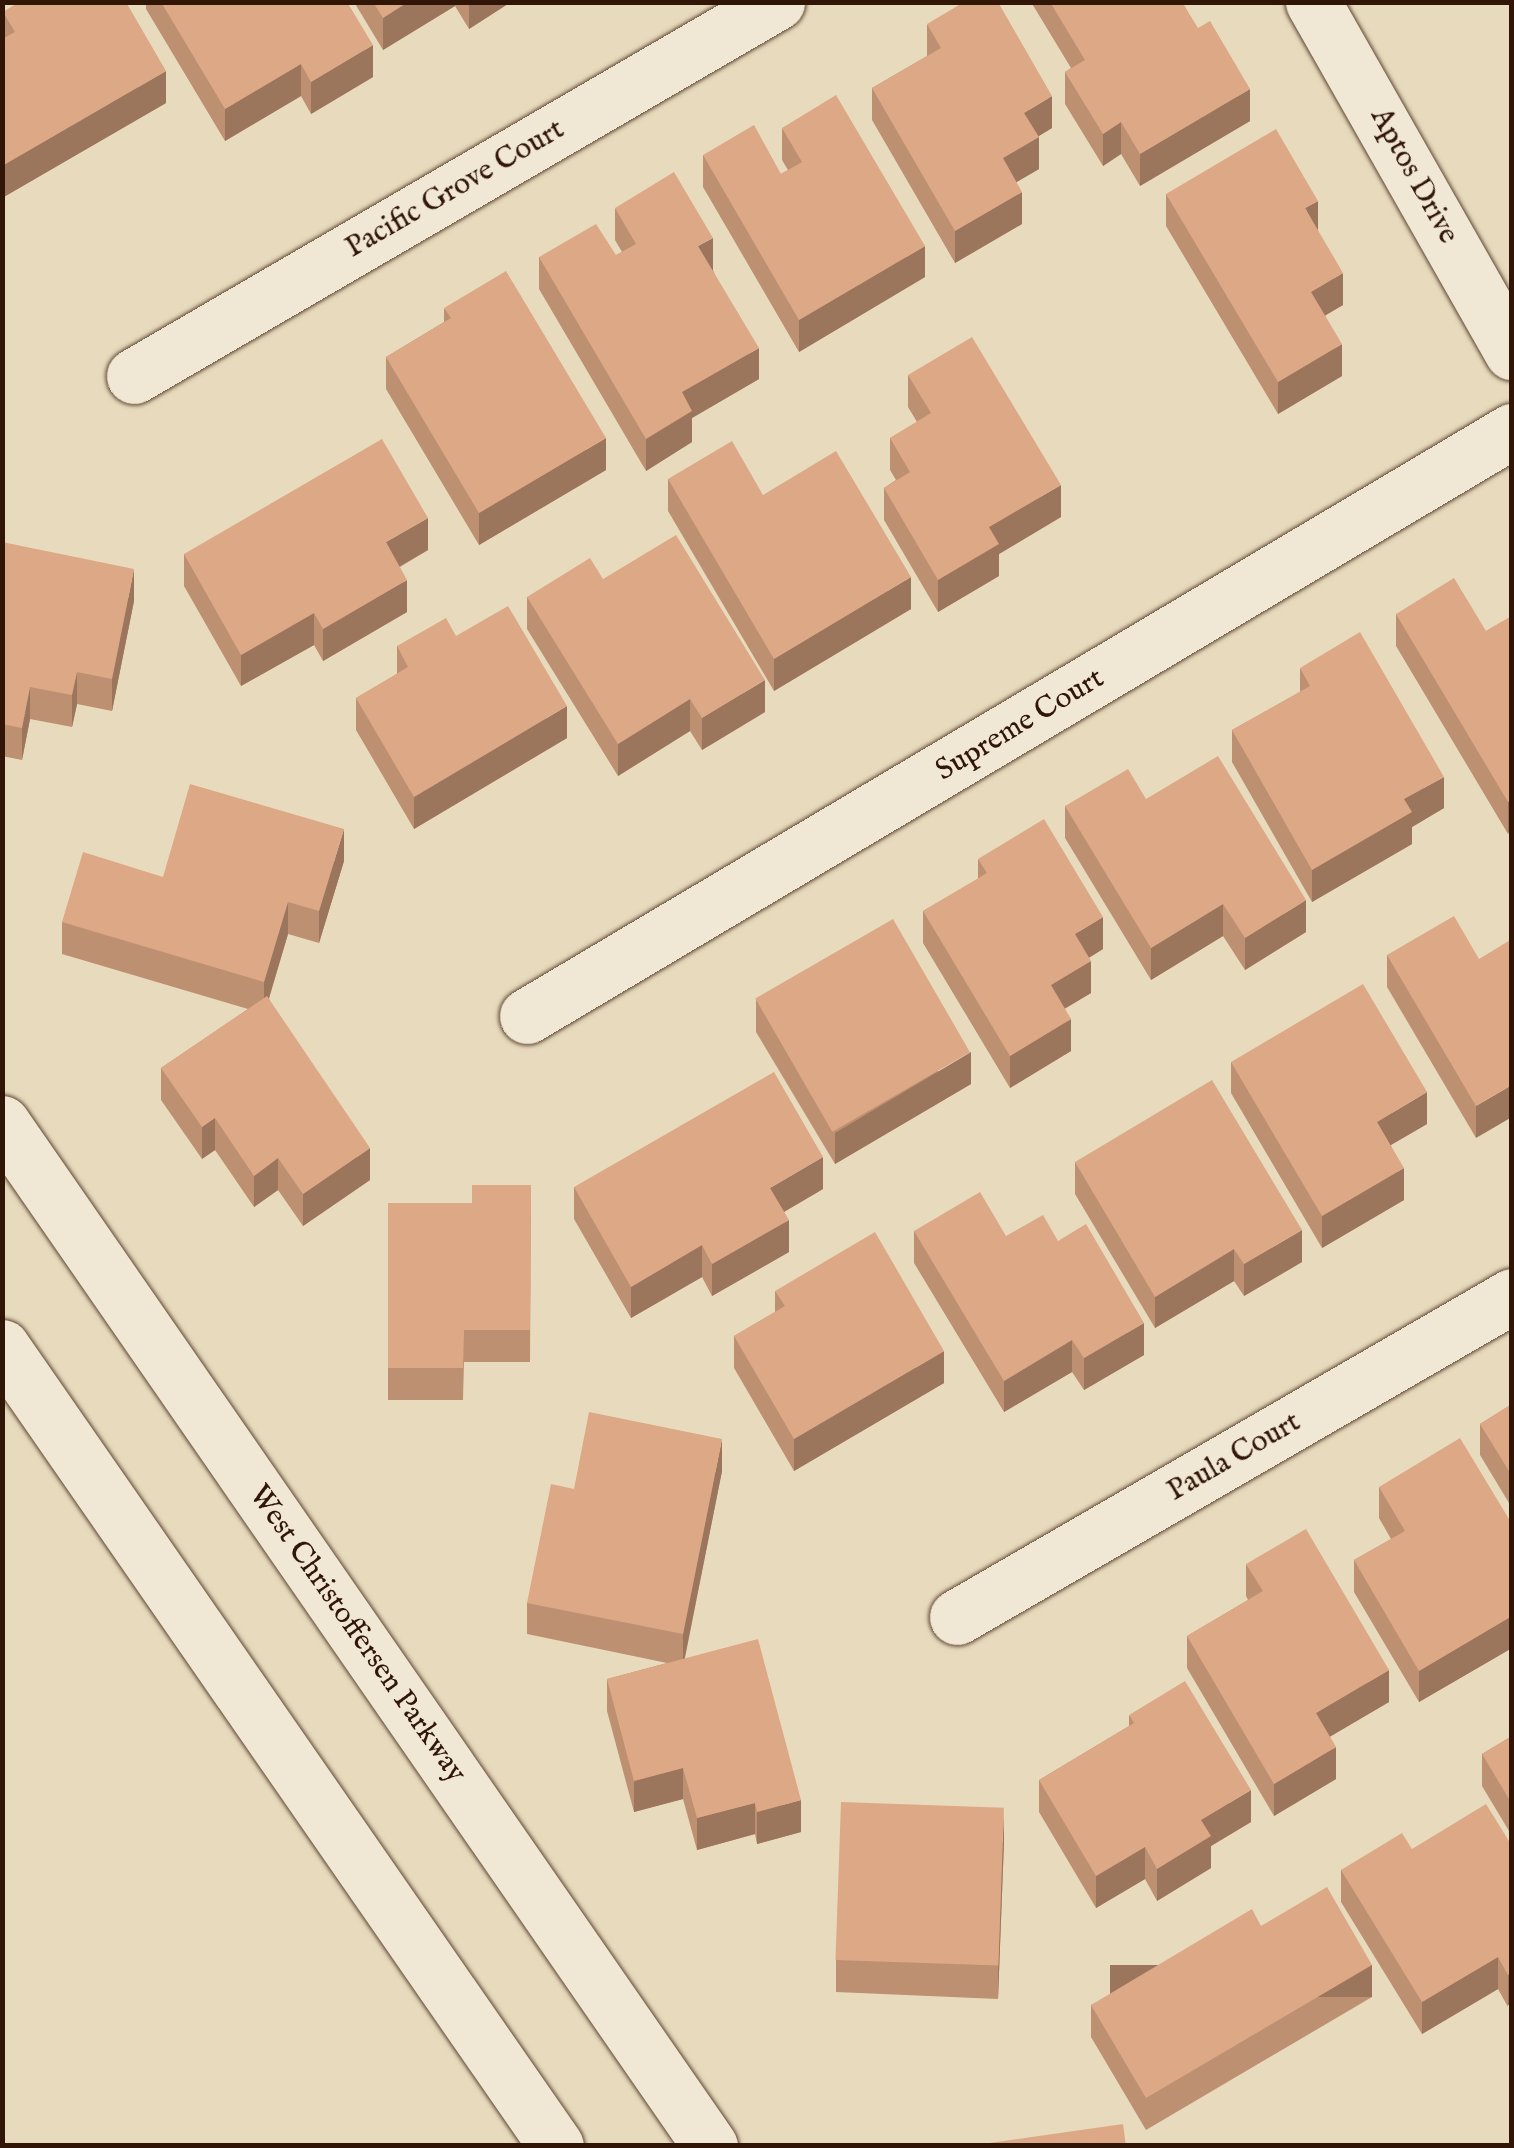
<!DOCTYPE html>
<html>
<head>
<meta charset="utf-8">
<style>
	body { margin:0 }
	#map { position:relative; width:1514px; height:2148px; overflow:hidden; background:#e8dbbd; font-family:"IM FELL English",serif }
	div>[style] { position:absolute }
	[style*='--x'] { left:calc(var(--x)*1px); top:calc(var(--y)*1px); width:calc(var(--w)*1px); rotate:calc(var(--a)*1deg) }
	.roads { filter:drop-shadow(0 0 2px #5f4634) drop-shadow(0 0 2px #5f4634) }
	.street>* { height:55px; margin:-27.5px; padding:0 27.5px; transform-origin:27.5px; border-radius:27.5px; background:#f0e8d4 }
	.secondary>* { height:55px; margin:-27.5px; padding:0 27.5px; transform-origin:27.5px; border-radius:27.5px; background:#f0e8d4 }
	.wall>* { inset:0; background:#be9072 }
	.shaded-wall>* { inset:0; background:#9b765d; transform-origin:0 0 }
	.building>* { inset:0; background:#dda885; transform-origin:0 0 }
	span { translate:-50% -50%; white-space:nowrap; text-align:center; line-height:1.15; -webkit-text-stroke:10px #f0e8d4; paint-order:stroke }
	.street-label { font-size:30px; color:#311506 }
	.frame { position:absolute; inset:0; border:5px solid #311506; pointer-events:none }
</style>
</head>
<body>
<div id="map">
	<div class="roads">
		<div class="street">
			<i style="--x:1313;--y:2;--w:403;--a:60.4"></i>
			<i style="--x:134;--y:376;--w:744;--a:-30.18"></i>
			<i style="--x:527;--y:1016;--w:1146;--a:-30.71"></i>
			<i style="--x:957;--y:1617;--w:641;--a:-30.04"></i>
		</div>
		<div class="secondary">
			<i style="--x:2;--y:1123;--w:1244;--a:55.31"></i>
			<i style="--x:2;--y:1347;--w:972;--a:55.26"></i>
		</div>
	</div>
	<div class="wall">
		<i style="clip-path:polygon(146px 2px,347px 2px,373px 77px,311px 114px,301px 96px,225px 141px,146px 9px)"></i>
		<i style="clip-path:polygon(354px 2px,511px 2px,469px 29px,455px 6px,383px 50px)"></i>
		<i style="clip-path:polygon(1031px 2px,1182px 2px,1250px 121px,1140px 186px,1121px 154px,1103px 166px,1065px 104px,1065px 72px,1071px 68px)"></i>
		<i style="clip-path:polygon(3px 12px,166px 103px,2px 198px)"></i>
		<i style="clip-path:polygon(927px 24px,1052px 128px,1039px 136px,1039px 169px,1016px 182px,1022px 224px,955px 263px,872px 120px,872px 88px,927px 56px)"></i>
		<i style="clip-path:polygon(782px 128px,925px 277px,799px 352px,703px 187px,703px 155px,781px 174px,788px 170px,782px 160px)"></i>
		<i style="clip-path:polygon(1166px 194px,1318px 231px,1343px 305px,1325px 315px,1342px 376px,1278px 414px,1166px 226px)"></i>
		<i style="clip-path:polygon(615px 208px,713px 270px,759px 379px,692px 418px,692px 442px,646px 471px,539px 289px,539px 257px,616px 255px,622px 252px,615px 240px)"></i>
		<i style="clip-path:polygon(444px 308px,606px 470px,479px 545px,386px 389px,386px 357px,444px 322px)"></i>
		<i style="clip-path:polygon(908px 375px,1061px 517px,999px 554px,999px 576px,938px 612px,884px 520px,884px 488px,896px 480px,890px 470px,890px 438px,917px 422px,908px 407px)"></i>
		<i style="clip-path:polygon(668px 479px,763px 495px,911px 609px,774px 691px,668px 511px)"></i>
		<i style="clip-path:polygon(2px 542px,134px 601px,112px 711px,77px 704px,72px 727px,30px 719px,22px 760px,2px 756px)"></i>
		<i style="clip-path:polygon(428px 550px,400px 567px,407px 612px,323px 661px,314px 645px,241px 686px,184px 586px,184px 554px)"></i>
		<i style="clip-path:polygon(603px 579px,765px 712px,702px 750px,690px 731px,618px 776px,527px 629px,527px 597px)"></i>
		<i style="clip-path:polygon(1396px 614px,1486px 631px,1512px 616px,1512px 832px,1508px 834px,1396px 646px)"></i>
		<i style="clip-path:polygon(456px 636px,567px 738px,414px 829px,356px 730px,356px 698px,397px 674px,397px 646px)"></i>
		<i style="clip-path:polygon(1300px 668px,1444px 808px,1412px 827px,1412px 844px,1312px 902px,1232px 762px,1232px 730px,1300px 692px)"></i>
		<i style="clip-path:polygon(1146px 799px,1306px 932px,1245px 970px,1223px 936px,1151px 980px,1065px 838px,1065px 806px)"></i>
		<i style="clip-path:polygon(978px 859px,1103px 949px,1089px 958px,1091px 993px,1065px 1008px,1071px 1051px,1010px 1088px,923px 943px,923px 911px,978px 879px)"></i>
		<i style="clip-path:polygon(344px 861px,319px 943px,288px 934px,269px 999px,370px 1180px,303px 1226px,278px 1190px,254px 1207px,215px 1150px,202px 1159px,161px 1100px,161px 1068px,248px 1009px,62px 954px,62px 922px,163px 877px)"></i>
		<i style="clip-path:polygon(1387px 955px,1479px 959px,1476px 1138px,1387px 987px)"></i>
		<i style="clip-path:polygon(756px 1000px,971px 1084px,835px 1164px,756px 1032px)"></i>
		<i style="clip-path:polygon(1231px 1062px,1427px 1124px,1391px 1145px,1404px 1200px,1322px 1248px,1231px 1093px)"></i>
		<i style="clip-path:polygon(1075px 1162px,1302px 1262px,1244px 1296px,1234px 1281px,1155px 1328px,1075px 1194px)"></i>
		<i style="clip-path:polygon(531px 1185px,530px 1362px,464px 1362px,463px 1400px,388px 1400px,388px 1203px,472px 1203px)"></i>
		<i style="clip-path:polygon(574px 1187px,823px 1189px,784px 1212px,789px 1252px,712px 1296px,702px 1277px,631px 1318px,574px 1219px)"></i>
		<i style="clip-path:polygon(914px 1231px,1058px 1241px,1144px 1355px,1084px 1390px,1072px 1372px,1004px 1412px,914px 1263px)"></i>
		<i style="clip-path:polygon(775px 1291px,944px 1383px,794px 1471px,734px 1368px,734px 1336px,775px 1312px)"></i>
		<i style="clip-path:polygon(1512px 1404px,1512px 1508px,1480px 1455px,1480px 1424px)"></i>
		<i style="clip-path:polygon(722px 1471px,685px 1658px,801px 1832px,757px 1844px,755px 1834px,697px 1850px,683px 1799px,634px 1812px,607px 1711px,607px 1679px,667px 1663px,527px 1634px,527px 1603px,574px 1489px)"></i>
		<i style="clip-path:polygon(1379px 1487px,1512px 1524px,1512px 1648px,1419px 1702px,1354px 1592px,1354px 1560px,1391px 1539px,1379px 1518px)"></i>
		<i style="clip-path:polygon(1246px 1564px,1389px 1702px,1330px 1736px,1336px 1779px,1274px 1816px,1187px 1668px,1187px 1636px,1248px 1600px,1246px 1596px)"></i>
		<i style="clip-path:polygon(1129px 1715px,1251px 1822px,1211px 1846px,1211px 1868px,1157px 1901px,1145px 1879px,1096px 1908px,1039px 1812px,1039px 1780px,1129px 1726px)"></i>
		<i style="clip-path:polygon(1512px 1736px,1512px 1836px,1482px 1786px,1482px 1754px)"></i>
		<i style="clip-path:polygon(1004px 1841px,998px 1999px,836px 1992px,836px 1960px)"></i>
		<i style="clip-path:polygon(1512px 1846px,1508px 2007px,1498px 1989px,1422px 2034px,1341px 1902px,1341px 1870px,1412px 1849px)"></i>
		<i style="clip-path:polygon(1261px 1926px,1372px 1997px,1146px 2130px,1091px 2037px,1091px 2005px)"></i>
	</div>
	<div class="shaded-wall">
		<i style="clip-path:polygon(408px 2px,455px 2px,455px 6px,383px 50px,383px 18px)"></i>
		<i style="clip-path:polygon(469px 2px,511px 2px,469px 29px)"></i>
		<i style="clip-path:polygon(373px 45px,373px 77px,311px 114px,311px 82px)"></i>
		<i style="clip-path:polygon(301px 64px,301px 96px,225px 141px,225px 109px)"></i>
		<i style="clip-path:polygon(166px 71px,166px 103px,2px 198px,2px 166px)"></i>
		<i style="clip-path:polygon(1250px 89px,1250px 121px,1140px 186px,1140px 154px)"></i>
		<i style="clip-path:polygon(1052px 96px,1052px 128px,1024px 145px,1024px 113px)"></i>
		<i style="clip-path:polygon(1121px 122px,1121px 154px,1103px 166px,1103px 134px)"></i>
		<i style="clip-path:polygon(1039px 137px,1039px 169px,1003px 190px,1003px 158px)"></i>
		<i style="clip-path:polygon(1022px 192px,1022px 224px,955px 263px,955px 231px)"></i>
		<i style="clip-path:polygon(1318px 201px,1318px 233px,1305px 208px)"></i>
		<i style="clip-path:polygon(713px 238px,713px 270px,698px 278px,698px 246px)"></i>
		<i style="clip-path:polygon(925px 246px,925px 277px,799px 352px,799px 320px)"></i>
		<i style="clip-path:polygon(1343px 273px,1343px 305px,1311px 324px,1311px 292px)"></i>
		<i style="clip-path:polygon(1342px 344px,1342px 376px,1278px 414px,1278px 382px)"></i>
		<i style="clip-path:polygon(759px 348px,759px 379px,692px 418px,692px 442px,646px 471px,646px 439px,682px 392px)"></i>
		<i style="clip-path:polygon(606px 438px,606px 470px,479px 545px,479px 513px)"></i>
		<i style="clip-path:polygon(1061px 485px,1061px 517px,999px 554px,999px 576px,938px 612px,938px 580px,989px 527px)"></i>
		<i style="clip-path:polygon(428px 518px,428px 550px,386px 574px,386px 542px)"></i>
		<i style="clip-path:polygon(134px 569px,134px 601px,112px 711px,112px 679px)"></i>
		<i style="clip-path:polygon(911px 577px,911px 609px,774px 691px,774px 659px)"></i>
		<i style="clip-path:polygon(407px 580px,407px 612px,323px 661px,323px 629px)"></i>
		<i style="clip-path:polygon(314px 613px,314px 645px,241px 686px,241px 655px)"></i>
		<i style="clip-path:polygon(77px 672px,77px 704px,72px 727px,72px 695px)"></i>
		<i style="clip-path:polygon(765px 680px,765px 712px,702px 750px,702px 718px)"></i>
		<i style="clip-path:polygon(30px 687px,30px 719px,22px 760px,22px 728px)"></i>
		<i style="clip-path:polygon(690px 699px,690px 731px,618px 776px,618px 744px)"></i>
		<i style="clip-path:polygon(567px 706px,567px 738px,414px 829px,414px 797px)"></i>
		<i style="clip-path:polygon(1444px 777px,1444px 808px,1412px 827px,1412px 844px,1312px 902px,1312px 870px,1404px 799px)"></i>
		<i style="left:1512px;top:800px;width:32px;height:4px;rotate:90deg"></i>
		<i style="clip-path:polygon(344px 829px,344px 861px,319px 943px,319px 911px)"></i>
		<i style="clip-path:polygon(1306px 900px,1306px 932px,1245px 970px,1245px 938px)"></i>
		<i style="clip-path:polygon(288px 902px,288px 934px,264px 1014px,264px 982px)"></i>
		<i style="clip-path:polygon(1223px 904px,1223px 936px,1151px 980px,1151px 948px)"></i>
		<i style="clip-path:polygon(1103px 917px,1103px 949px,1075px 966px,1075px 934px)"></i>
		<i style="clip-path:polygon(1091px 961px,1091px 993px,1051px 1017px,1051px 985px)"></i>
		<i style="clip-path:polygon(1071px 1019px,1071px 1051px,1010px 1088px,1010px 1056px)"></i>
		<i style="clip-path:polygon(971px 1052px,971px 1084px,835px 1164px,835px 1133px)"></i>
		<i style="clip-path:polygon(1512px 1085px,1512px 1117px,1476px 1138px,1476px 1106px)"></i>
		<i style="clip-path:polygon(1427px 1092px,1427px 1124px,1377px 1153px,1377px 1122px)"></i>
		<i style="clip-path:polygon(215px 1118px,215px 1150px,202px 1159px,202px 1127px)"></i>
		<i style="clip-path:polygon(370px 1148px,370px 1180px,303px 1226px,303px 1194px)"></i>
		<i style="clip-path:polygon(823px 1157px,823px 1189px,770px 1220px,770px 1188px)"></i>
		<i style="clip-path:polygon(278px 1158px,278px 1190px,254px 1207px,254px 1176px)"></i>
		<i style="clip-path:polygon(1404px 1168px,1404px 1200px,1322px 1248px,1322px 1216px)"></i>
		<i style="clip-path:polygon(789px 1220px,789px 1252px,712px 1296px,712px 1264px)"></i>
		<i style="clip-path:polygon(1302px 1230px,1302px 1262px,1244px 1296px,1244px 1264px)"></i>
		<i style="clip-path:polygon(702px 1245px,702px 1277px,631px 1318px,631px 1287px)"></i>
		<i style="clip-path:polygon(1234px 1249px,1234px 1281px,1155px 1328px,1155px 1297px)"></i>
		<i style="clip-path:polygon(1144px 1323px,1144px 1355px,1084px 1390px,1084px 1358px)"></i>
		<i style="clip-path:polygon(1072px 1340px,1072px 1372px,1004px 1412px,1004px 1381px)"></i>
		<i style="clip-path:polygon(944px 1351px,944px 1383px,794px 1471px,794px 1439px)"></i>
		<i style="clip-path:polygon(722px 1439px,722px 1471px,683px 1666px,683px 1634px)"></i>
		<i style="clip-path:polygon(1512px 1616px,1512px 1648px,1419px 1702px,1419px 1671px)"></i>
		<i style="clip-path:polygon(1389px 1670px,1389px 1702px,1316px 1745px,1316px 1713px)"></i>
		<i style="clip-path:polygon(1336px 1747px,1336px 1779px,1274px 1816px,1274px 1784px)"></i>
		<i style="clip-path:polygon(683px 1768px,683px 1799px,634px 1812px,634px 1781px)"></i>
		<i style="clip-path:polygon(1251px 1790px,1251px 1822px,1211px 1846px,1211px 1868px,1157px 1901px,1157px 1869px,1201px 1820px)"></i>
		<i style="clip-path:polygon(801px 1800px,801px 1832px,757px 1844px,757px 1812px)"></i>
		<i style="clip-path:polygon(755px 1803px,755px 1834px,697px 1850px,697px 1818px)"></i>
		<i style="clip-path:polygon(1004px 1809px,1004px 1841px,998px 1999px,998px 1967px)"></i>
		<i style="clip-path:polygon(1145px 1847px,1145px 1879px,1096px 1908px,1096px 1876px)"></i>
		<i style="clip-path:polygon(1498px 1957px,1498px 1989px,1422px 2034px,1422px 2002px)"></i>
		<i style="left:1372px;top:1965px;width:32px;height:262px;rotate:90deg"></i>
		<i style="left:1512px;top:1973px;width:32px;height:4px;rotate:90deg"></i>
	</div>
	<div class="building">
		<i style="clip-path:polygon(19px 2px,126px 2px,166px 71px,2px 166px,2px 39px,15px 32px,3px 12px)"></i>
		<i style="clip-path:polygon(161px 2px,347px 2px,373px 45px,311px 82px,301px 64px,225px 109px)"></i>
		<i style="clip-path:polygon(373px 2px,408px 2px,383px 18px)"></i>
		<i style="clip-path:polygon(964px 2px,998px 2px,1052px 96px,1024px 113px,1039px 137px,1003px 158px,1022px 192px,955px 231px,872px 88px,941px 48px,927px 24px)"></i>
		<i style="clip-path:polygon(1050px 2px,1182px 2px,1198px 28px,1210px 21px,1250px 89px,1140px 154px,1121px 122px,1103px 134px,1065px 72px,1085px 60px)"></i>
		<i style="clip-path:polygon(836px 95px,925px 246px,799px 320px,703px 155px,754px 125px,781px 174px,802px 162px,782px 128px)"></i>
		<i style="clip-path:polygon(1276px 129px,1318px 201px,1305px 208px,1343px 273px,1311px 292px,1342px 344px,1278px 382px,1166px 194px)"></i>
		<i style="clip-path:polygon(674px 172px,713px 238px,698px 246px,759px 348px,682px 392px,692px 411px,646px 439px,539px 257px,596px 224px,616px 255px,636px 244px,615px 208px)"></i>
		<i style="clip-path:polygon(506px 271px,606px 438px,479px 513px,386px 357px,451px 318px,444px 308px)"></i>
		<i style="clip-path:polygon(972px 337px,1061px 485px,989px 527px,999px 544px,938px 580px,884px 488px,910px 472px,890px 438px,931px 413px,908px 375px)"></i>
		<i style="clip-path:polygon(382px 439px,428px 518px,386px 542px,407px 580px,323px 629px,314px 613px,241px 655px,184px 554px)"></i>
		<i style="clip-path:polygon(732px 441px,763px 495px,836px 451px,911px 577px,774px 659px,668px 479px)"></i>
		<i style="clip-path:polygon(676px 535px,765px 680px,702px 718px,690px 699px,618px 744px,527px 597px,590px 558px,603px 579px)"></i>
		<i style="clip-path:polygon(2px 542px,134px 569px,112px 679px,77px 672px,72px 695px,30px 687px,22px 728px,2px 724px)"></i>
		<i style="clip-path:polygon(1454px 578px,1486px 631px,1512px 616px,1512px 800px,1508px 802px,1396px 614px)"></i>
		<i style="clip-path:polygon(508px 606px,567px 706px,414px 797px,356px 698px,408px 667px,397px 646px,446px 618px,456px 636px)"></i>
		<i style="clip-path:polygon(1360px 632px,1444px 777px,1404px 799px,1412px 812px,1312px 870px,1232px 730px,1310px 686px,1300px 668px)"></i>
		<i style="clip-path:polygon(1218px 756px,1306px 900px,1245px 938px,1223px 904px,1151px 948px,1065px 806px,1128px 769px,1146px 799px)"></i>
		<i style="clip-path:polygon(190px 784px,344px 829px,319px 911px,288px 902px,264px 982px,62px 922px,83px 852px,163px 877px)"></i>
		<i style="clip-path:polygon(1044px 819px,1103px 917px,1075px 934px,1091px 961px,1051px 985px,1071px 1019px,1010px 1056px,923px 911px,987px 873px,978px 859px)"></i>
		<i style="clip-path:polygon(1454px 916px,1479px 959px,1512px 939px,1512px 1085px,1476px 1106px,1387px 955px)"></i>
		<i style="left:893px;top:919px;width:154px;height:159px;rotate:60deg"></i>
		<i style="clip-path:polygon(1363px 984px,1427px 1092px,1377px 1122px,1404px 1168px,1322px 1216px,1231px 1062px)"></i>
		<i style="clip-path:polygon(267px 996px,370px 1148px,303px 1194px,278px 1158px,254px 1176px,215px 1118px,202px 1127px,161px 1068px)"></i>
		<i style="clip-path:polygon(774px 1072px,823px 1157px,770px 1188px,789px 1220px,712px 1264px,702px 1245px,631px 1287px,574px 1187px)"></i>
		<i style="clip-path:polygon(1212px 1080px,1302px 1230px,1244px 1264px,1234px 1249px,1155px 1297px,1075px 1162px)"></i>
		<i style="clip-path:polygon(472px 1185px,531px 1185px,530px 1330px,464px 1330px,463px 1368px,388px 1368px,388px 1203px,472px 1203px)"></i>
		<i style="clip-path:polygon(980px 1192px,1006px 1236px,1043px 1215px,1058px 1241px,1086px 1224px,1144px 1323px,1084px 1358px,1072px 1340px,1004px 1381px,914px 1231px)"></i>
		<i style="clip-path:polygon(875px 1232px,944px 1351px,794px 1439px,734px 1336px,785px 1306px,775px 1291px)"></i>
		<i style="clip-path:polygon(1512px 1404px,1512px 1476px,1480px 1424px)"></i>
		<i style="clip-path:polygon(589px 1412px,722px 1439px,683px 1634px,527px 1603px,551px 1484px,574px 1489px)"></i>
		<i style="clip-path:polygon(1460px 1438px,1512px 1524px,1512px 1616px,1419px 1671px,1354px 1560px,1405px 1531px,1379px 1487px)"></i>
		<i style="clip-path:polygon(1306px 1529px,1389px 1670px,1316px 1713px,1336px 1747px,1274px 1784px,1187px 1636px,1263px 1591px,1246px 1564px)"></i>
		<i style="clip-path:polygon(758px 1639px,801px 1800px,757px 1812px,755px 1803px,697px 1818px,683px 1768px,634px 1781px,607px 1679px)"></i>
		<i style="clip-path:polygon(1185px 1681px,1251px 1790px,1201px 1820px,1211px 1836px,1157px 1869px,1145px 1847px,1096px 1876px,1039px 1780px,1134px 1723px,1129px 1715px)"></i>
		<i style="clip-path:polygon(1512px 1736px,1512px 1804px,1482px 1754px)"></i>
		<i style="left:841px;top:1802px;width:163px;height:158px;rotate:2deg"></i>
		<i style="clip-path:polygon(1486px 1804px,1512px 1846px,1512px 1973px,1508px 1975px,1498px 1957px,1422px 2002px,1341px 1870px,1402px 1833px,1412px 1849px)"></i>
		<i style="clip-path:polygon(1327px 1887px,1372px 1965px,1146px 2098px,1091px 2005px,1252px 1909px,1261px 1926px)"></i>
		<i style="clip-path:polygon(1123px 2124px,1126px 2146px,968px 2146px)"></i>
	</div>
	<div class="street-label">
		<span style="left:1414px;top:176px;rotate:61deg">Aptos Drive</span>
		<span style="left:455px;top:189px;rotate:-30deg">Pacific Grove Court</span>
		<span style="left:1020px;top:725px;rotate:-31deg">Supreme Court</span>
		<span style="left:1234px;top:1457px;rotate:-30deg">Paula Court</span>
		<span style="left:357px;top:1634px;rotate:55deg">West Christoffersen Parkway</span>
	</div>
	<div class="frame"></div>
</div>
</body>
</html>
